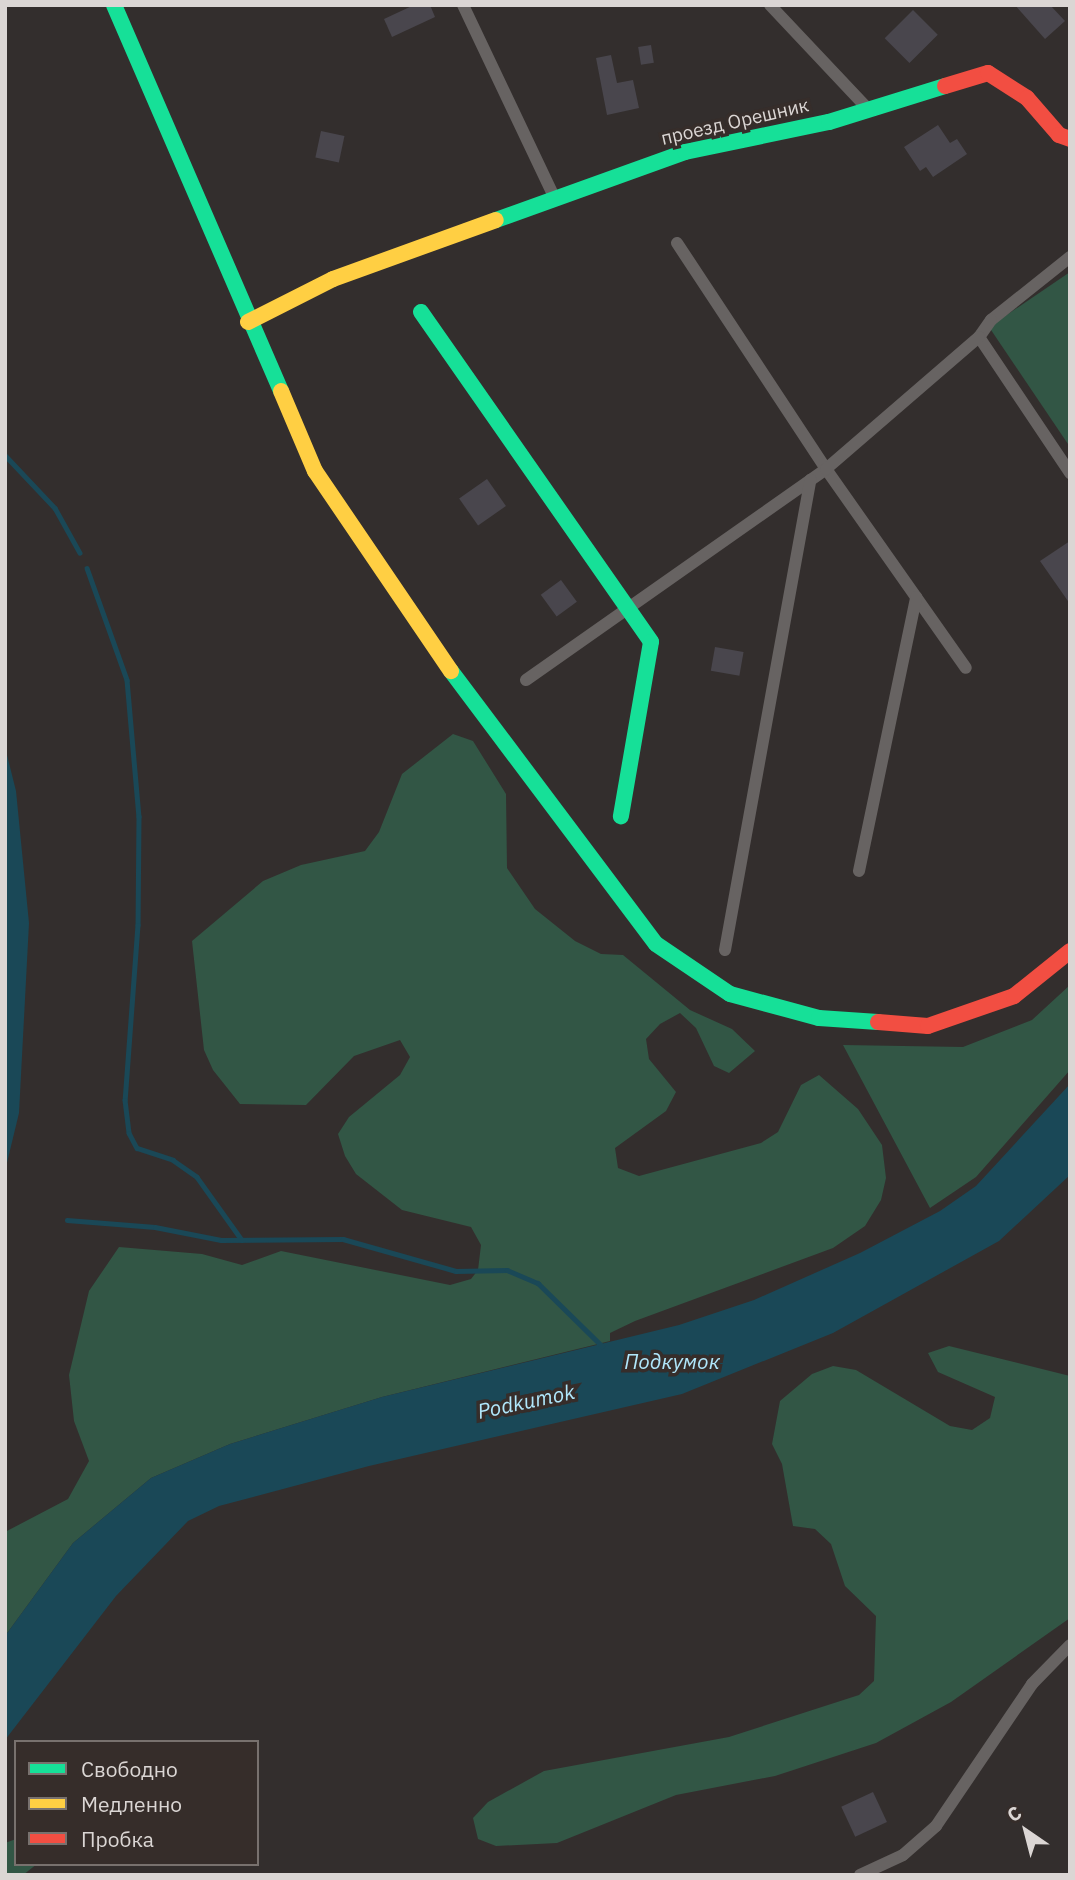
<!DOCTYPE html>
<html>
<head>
<meta charset="utf-8">
<style>
	body { margin:0 }
	#map { position:relative; width:1075px; height:1880px; overflow:hidden; background:#332e2d; font-family:"IBM Plex Sans",sans-serif }
	div>[style] { position:absolute }
	[style*='--x'] { left:calc(var(--x)*1px); top:calc(var(--y)*1px); width:calc(var(--w)*1px); rotate:calc(var(--a)*1deg) }
	.green>* { inset:0; background:#325645 }
	.water>* { inset:0; background:#1a4857 }
	.stream>* { height:4.5px; margin:-2.25px; padding:0 2.25px; transform-origin:2.25px; border-radius:2.25px; background:#1a4857 }
	.building>* { inset:0; background:#49464d; transform-origin:0 0 }
	.street>* { height:12px; margin:-6px; padding:0 6px; transform-origin:6px; border-radius:6px; background:#676362 }
	.fast>* { height:16px; margin:-8px; padding:0 8px; transform-origin:8px; border-radius:8px; background:#16e098 }
	.slow>* { height:16px; margin:-8px; padding:0 8px; transform-origin:8px; border-radius:8px; background:#ffcf43 }
	.jam>* { height:16px; margin:-8px; padding:0 8px; transform-origin:8px; border-radius:8px; background:#f24e42 }
	span { translate:-50% -50%; white-space:nowrap; text-align:center; line-height:1.15; -webkit-text-stroke:7px #362d2a; paint-order:stroke }
	.street-label { font-size:19px; color:#dbd6d4 }
	.water-label { font-size:21px; color:#b0e7fb; font-style:italic }
	.frame { position:absolute; inset:0; border:7px solid #dbd6d4; pointer-events:none }
	.legend { position:absolute; left:14px; top:1740px; width:245px; height:126px; box-sizing:border-box; background:#362d2a; border:2px solid #78716e; margin:0; padding:9px 12px; list-style:none; font-size:21px; color:#dbd6d4 }
	.legend li { display:flex; align-items:center; gap:14px; height:35px }
	.legend b { width:35px; border:2px solid #78716e }
	.north { position:absolute; left:991px; top:1796px; width:70px; height:70px; -webkit-text-stroke:5px #362d2a; paint-order:stroke; rotate:325deg; font-size:19px; font-weight:700; line-height:28px; text-align:center; color:#dbd6d4 }
	.north::after { content:''; display:block; margin:auto; width:24px; height:32px; background:#dbd6d4; clip-path:polygon(50% 0,100% 100%,50% 72%,0 100%) }
</style>
</head>
<body>
<div id="map">
	<div class="green">
		<i style="clip-path:polygon(1070px 272px,1070px 447px,989px 327px)"></i>
		<i style="clip-path:polygon(453px 734px,473px 741px,506px 794px,507px 868px,535px 909px,575px 941px,601px 954px,623px 955px,690px 1010px,732px 1029px,755px 1051px,729px 1073px,714px 1066px,696px 1028px,680px 1013px,660px 1024px,646px 1039px,649px 1059px,676px 1092px,666px 1111px,615px 1148px,618px 1168px,639px 1176px,761px 1143px,778px 1132px,801px 1085px,819px 1075px,858px 1109px,882px 1145px,886px 1178px,881px 1200px,865px 1226px,833px 1248px,635px 1321px,610px 1333px,610px 1341px,382px 1397px,230px 1444px,151px 1478px,73px 1543px,5px 1636px,5px 1532px,68px 1499px,89px 1461px,74px 1421px,69px 1375px,89px 1291px,119px 1247px,202px 1254px,242px 1265px,281px 1251px,450px 1285px,471px 1279px,478px 1270px,481px 1245px,471px 1227px,402px 1210px,356px 1174px,345px 1156px,338px 1134px,349px 1117px,400px 1075px,410px 1057px,400px 1040px,354px 1056px,306px 1105px,240px 1104px,213px 1070px,204px 1050px,192px 941px,263px 881px,301px 865px,365px 851px,379px 832px,402px 774px)"></i>
		<i style="clip-path:polygon(1070px 985px,1070px 1070px,976px 1177px,930px 1208px,843px 1045px,963px 1047px,1032px 1020px)"></i>
		<i style="clip-path:polygon(949px 1346px,1070px 1376px,1070px 1618px,951px 1702px,876px 1743px,775px 1776px,676px 1795px,557px 1843px,496px 1846px,478px 1839px,473px 1818px,488px 1802px,544px 1771px,729px 1737px,859px 1695px,874px 1681px,876px 1616px,845px 1586px,831px 1544px,815px 1529px,793px 1526px,782px 1464px,772px 1444px,780px 1401px,812px 1374px,833px 1366px,856px 1370px,950px 1426px,972px 1430px,990px 1418px,995px 1397px,938px 1372px,928px 1353px)"></i>
		<i style="clip-path:polygon(16px 1839px,16px 1864px,37px 1864px,23px 1875px,5px 1875px,5px 1843px)"></i>
	</div>
	<div class="water">
		<i style="clip-path:polygon(5px 747px,16px 791px,29px 923px,19px 1113px,5px 1171px)"></i>
		<i style="clip-path:polygon(1070px 1084px,1070px 1175px,999px 1241px,833px 1333px,682px 1394px,369px 1466px,219px 1506px,188px 1521px,116px 1596px,5px 1740px,5px 1636px,73px 1543px,151px 1478px,230px 1444px,382px 1397px,679px 1325px,754px 1300px,860px 1253px,940px 1211px,976px 1186px)"></i>
	</div>
	<div class="stream">
		<i style="--x:5;--y:455;--w:73;--a:46.7"></i>
		<i style="--x:55;--y:508;--w:51;--a:60.9"></i>
		<i style="--x:87;--y:568;--w:119;--a:70.3"></i>
		<i style="--x:127;--y:680;--w:137;--a:85"></i>
		<i style="--x:139;--y:816;--w:109;--a:90.5"></i>
		<i style="--x:138;--y:925;--w:175;--a:94.2"></i>
		<i style="--x:125;--y:1100;--w:33;--a:83"></i>
		<i style="--x:129;--y:1133;--w:17;--a:62"></i>
		<i style="--x:137;--y:1148;--w:38;--a:18"></i>
		<i style="--x:173;--y:1160;--w:29;--a:35"></i>
		<i style="--x:197;--y:1177;--w:77;--a:54.5"></i>
		<i style="--x:67;--y:1220;--w:88;--a:4.5"></i>
		<i style="--x:155;--y:1227;--w:67;--a:11.1"></i>
		<i style="--x:221;--y:1240;--w:122;--a:-0.5"></i>
		<i style="--x:343;--y:1239;--w:117;--a:15.8"></i>
		<i style="--x:456;--y:1271;--w:51;--a:-1.1"></i>
		<i style="--x:507;--y:1270;--w:34;--a:23"></i>
		<i style="--x:538;--y:1283;--w:90;--a:44.5"></i>
	</div>
	<div class="building">
		<i style="clip-path:polygon(414px 5px,430px 5px,435px 17px,392px 37px,384px 19px)"></i>
		<i style="clip-path:polygon(1015px 5px,1050px 5px,1065px 21px,1045px 39px)"></i>
		<i style="left:913px;top:10px;width:35px;height:40px;rotate:45deg"></i>
		<i style="left:651px;top:45px;width:18px;height:13px;rotate:81deg"></i>
		<i style="clip-path:polygon(611px 55px,617px 83px,633px 80px,639px 108px,607px 115px,596px 58px)"></i>
		<i style="clip-path:polygon(938px 125px,950px 143px,957px 139px,967px 154px,933px 177px,926px 167px,920px 171px,904px 147px)"></i>
		<i style="left:321px;top:131px;width:24px;height:27px;rotate:12deg"></i>
		<i style="left:487px;top:479px;width:33px;height:34px;rotate:55deg"></i>
		<i style="clip-path:polygon(1070px 541px,1070px 604px,1040px 561px)"></i>
		<i style="left:561px;top:580px;width:27px;height:25px;rotate:54deg"></i>
		<i style="left:715px;top:647px;width:29px;height:24px;rotate:10deg"></i>
		<i style="left:873px;top:1792px;width:33px;height:35px;rotate:65deg"></i>
	</div>
	<div class="street">
		<i style="--x:463;--y:5;--w:212;--a:64.6"></i>
		<i style="--x:770;--y:5;--w:141;--a:46.7"></i>
		<i style="--x:677;--y:243;--w:271;--a:56.6"></i>
		<i style="--x:826;--y:469;--w:243;--a:54.9"></i>
		<i style="--x:1070;--y:257;--w:101;--a:141.4"></i>
		<i style="--x:991;--y:320;--w:21;--a:125"></i>
		<i style="--x:979;--y:337;--w:164;--a:56.2"></i>
		<i style="--x:526;--y:680;--w:367;--a:-35.1"></i>
		<i style="--x:826;--y:469;--w:202;--a:-40.8"></i>
		<i style="--x:859;--y:871;--w:280;--a:-78.2"></i>
		<i style="--x:725;--y:950;--w:478;--a:-79.7"></i>
		<i style="--x:860;--y:1875;--w:47;--a:-24.9"></i>
		<i style="--x:903;--y:1855;--w:44;--a:-41.3"></i>
		<i style="--x:936;--y:1826;--w:171;--a:-55.9"></i>
		<i style="--x:1032;--y:1684;--w:54;--a:-45.7"></i>
	</div>
	<div class="fast">
		<i style="--x:114;--y:5;--w:421;--a:66.6"></i>
		<i style="--x:496;--y:220;--w:201;--a:-19.8"></i>
		<i style="--x:685;--y:152;--w:147;--a:-11.8"></i>
		<i style="--x:829;--y:122;--w:121;--a:-17.2"></i>
		<i style="--x:421;--y:312;--w:402;--a:55.1"></i>
		<i style="--x:651;--y:642;--w:177;--a:99.8"></i>
		<i style="--x:451;--y:671;--w:341;--a:53.1"></i>
		<i style="--x:656;--y:944;--w:89;--a:34"></i>
		<i style="--x:730;--y:994;--w:92;--a:15.1"></i>
		<i style="--x:819;--y:1018;--w:59;--a:3.9"></i>
	</div>
	<div class="slow">
		<i style="--x:248;--y:322;--w:95;--a:-26.8"></i>
		<i style="--x:333;--y:279;--w:173;--a:-19.9"></i>
		<i style="--x:281;--y:391;--w:87;--a:67"></i>
		<i style="--x:315;--y:471;--w:242;--a:55.8"></i>
	</div>
	<div class="jam">
		<i style="--x:945;--y:86;--w:45;--a:-16.8"></i>
		<i style="--x:988;--y:73;--w:46;--a:32.7"></i>
		<i style="--x:1027;--y:98;--w:49;--a:49.1"></i>
		<i style="--x:1059;--y:135;--w:12;--a:20"></i>
		<i style="--x:878;--y:1022;--w:50;--a:4.6"></i>
		<i style="--x:928;--y:1026;--w:91;--a:-19.2"></i>
		<i style="--x:1014;--y:996;--w:72;--a:-38.8"></i>
	</div>
	<div class="street-label">
		<span style="left:735px;top:122px;rotate:-13deg">проезд Орешник</span>
	</div>
	<div class="water-label">
		<span style="left:672px;top:1361px">Подкумок</span>
		<span style="left:526px;top:1401px;rotate:-12deg">Podkumok</span>
	</div>
	<div class="frame"></div>
	<ul class="legend">
	<li><b style="height:9px;background:#16e098"></b>Свободно</li>
	<li><b style="height:9px;background:#ffcf43"></b>Медленно</li>
	<li><b style="height:9px;background:#f24e42"></b>Пробка</li>
	</ul>
	<div class="north">С</div>
</div>
</body>
</html>
